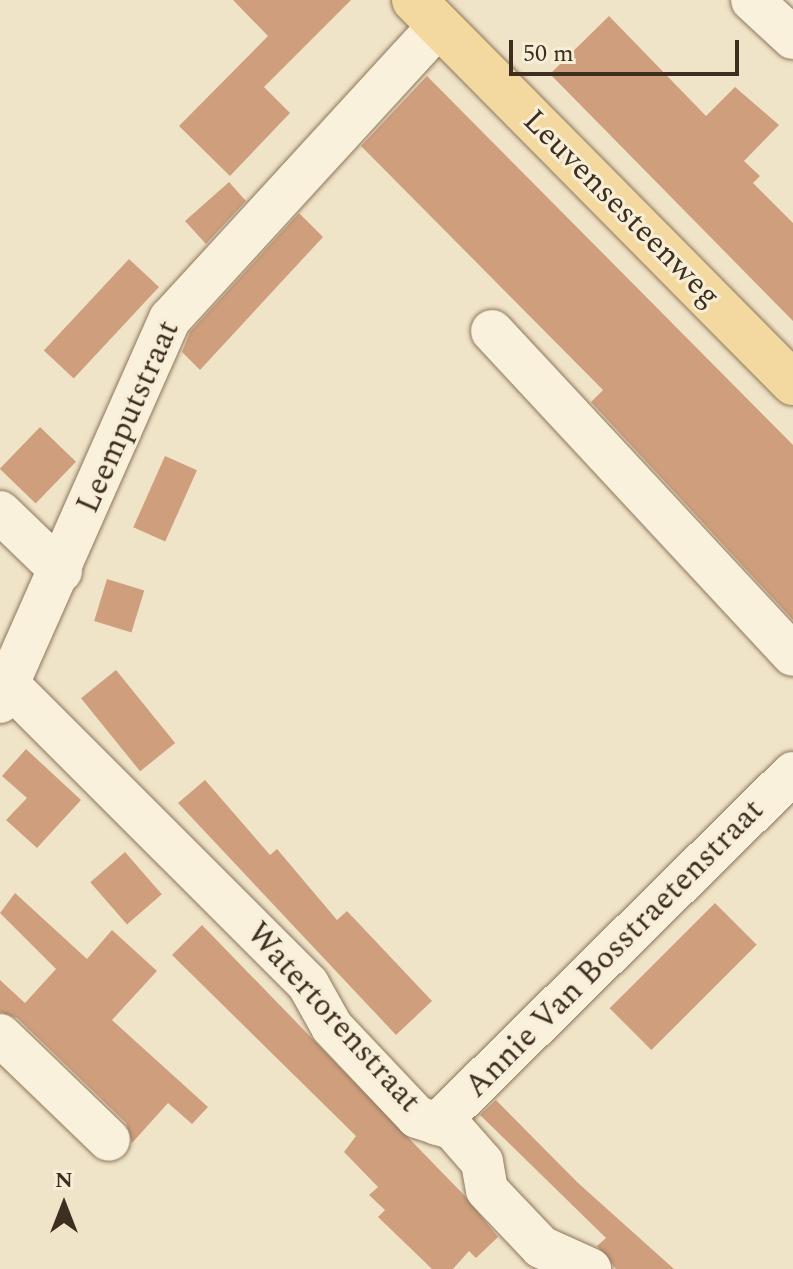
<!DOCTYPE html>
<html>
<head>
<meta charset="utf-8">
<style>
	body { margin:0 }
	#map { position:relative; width:793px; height:1269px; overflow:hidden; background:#f0e4c8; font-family:Spectral,serif }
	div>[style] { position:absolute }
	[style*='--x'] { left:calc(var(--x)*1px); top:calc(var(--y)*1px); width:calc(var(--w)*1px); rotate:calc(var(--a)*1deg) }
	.building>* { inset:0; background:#cf9f7d; transform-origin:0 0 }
	.roads { filter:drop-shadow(0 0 2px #8d765c) drop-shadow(0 0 2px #8d765c) }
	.minor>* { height:42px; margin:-21px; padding:0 21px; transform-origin:21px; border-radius:21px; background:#faf1dc }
	.major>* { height:44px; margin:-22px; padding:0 22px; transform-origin:22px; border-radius:22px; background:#f3d9a0 }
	span { translate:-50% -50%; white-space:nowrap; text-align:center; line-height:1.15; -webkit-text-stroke:6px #f7eed8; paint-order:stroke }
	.street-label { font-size:32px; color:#3d2e20 }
	.north { position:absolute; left:24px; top:1165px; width:80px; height:80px; -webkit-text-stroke:6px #f7eed8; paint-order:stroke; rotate:0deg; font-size:22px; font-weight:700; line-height:32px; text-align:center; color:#3d2e20 }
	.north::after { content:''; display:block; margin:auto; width:28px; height:36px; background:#3d2e20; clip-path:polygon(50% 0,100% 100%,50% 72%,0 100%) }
	.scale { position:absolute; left:509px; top:40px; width:230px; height:36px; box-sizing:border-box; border:4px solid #3d2e20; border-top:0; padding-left:10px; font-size:24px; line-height:28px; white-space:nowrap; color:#3d2e20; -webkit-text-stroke:6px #f7eed8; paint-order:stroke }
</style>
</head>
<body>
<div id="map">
	<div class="building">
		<i style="clip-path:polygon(233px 0,351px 0,264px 87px,290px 113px,230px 176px,179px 126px,268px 36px)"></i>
		<i style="clip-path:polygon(609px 16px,706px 116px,735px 87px,779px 125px,744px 161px,760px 176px,753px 183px,793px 223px,793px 321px,550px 74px)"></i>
		<i style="clip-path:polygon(427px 76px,793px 445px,793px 620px,591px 402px,603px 390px,361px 146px)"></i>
		<i style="clip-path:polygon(229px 182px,246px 201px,206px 244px,185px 221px)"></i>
		<i style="clip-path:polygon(299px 213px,323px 237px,200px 370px,182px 352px,190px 332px)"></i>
		<i style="left:129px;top:259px;width:41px;height:125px;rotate:43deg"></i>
		<i style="left:40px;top:427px;width:50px;height:58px;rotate:44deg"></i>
		<i style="left:165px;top:456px;width:35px;height:78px;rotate:24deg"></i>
		<i style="left:107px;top:579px;width:39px;height:44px;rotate:17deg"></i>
		<i style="left:116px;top:670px;width:94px;height:45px;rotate:51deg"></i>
		<i style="clip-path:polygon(26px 749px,81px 800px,37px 848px,6px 820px,27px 798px,2px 776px)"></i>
		<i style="clip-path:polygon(205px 780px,270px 855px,277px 849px,337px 920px,347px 911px,432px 1001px,396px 1035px,178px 803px)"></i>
		<i style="left:125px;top:852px;width:56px;height:46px;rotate:49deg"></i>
		<i style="clip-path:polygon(15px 893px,87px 959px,112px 930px,157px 971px,112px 1020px,208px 1107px,192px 1124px,168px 1103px,132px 1143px,126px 1123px,17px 1018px,0 1012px,0 980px,25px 1003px,56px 969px,0 913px)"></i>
		<i style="left:715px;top:903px;width:59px;height:149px;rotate:45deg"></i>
		<i style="clip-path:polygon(202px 925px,463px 1194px,498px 1237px,476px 1258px,469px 1251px,453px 1269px,432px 1269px,378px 1217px,385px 1210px,369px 1195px,378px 1187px,344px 1152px,356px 1136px,172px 955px)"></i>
		<i style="clip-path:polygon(496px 1100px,577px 1182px,674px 1269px,616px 1269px,597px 1246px,606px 1238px,480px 1115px)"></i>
	</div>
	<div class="roads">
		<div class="minor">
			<i style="--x:752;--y:0;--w:56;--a:42.8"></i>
			<i style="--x:492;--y:331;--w:442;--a:47.1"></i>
			<i style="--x:0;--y:512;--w:85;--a:44"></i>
			<i style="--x:8;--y:684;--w:424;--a:45"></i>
			<i style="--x:308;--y:984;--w:49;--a:60.8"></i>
			<i style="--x:332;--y:1027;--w:124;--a:46.6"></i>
			<i style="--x:417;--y:1117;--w:38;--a:18"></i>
			<i style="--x:453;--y:1129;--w:44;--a:48.7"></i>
			<i style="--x:482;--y:1162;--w:28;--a:80"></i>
			<i style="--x:487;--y:1190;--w:79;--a:46.5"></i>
			<i style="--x:541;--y:1247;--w:54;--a:24.2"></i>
			<i style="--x:0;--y:702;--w:419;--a:-66.1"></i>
			<i style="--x:170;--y:319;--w:398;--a:-47.5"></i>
			<i style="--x:0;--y:1035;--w:151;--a:43.9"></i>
			<i style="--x:437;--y:1124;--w:500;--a:-44.6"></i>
		</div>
		<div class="major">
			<i style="--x:414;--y:0;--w:539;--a:45.3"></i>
		</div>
	</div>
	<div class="street-label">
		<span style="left:621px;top:209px;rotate:45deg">Leuvensesteenweg</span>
		<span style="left:129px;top:417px;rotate:-66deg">Leemputstraat</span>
		<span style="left:615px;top:949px;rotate:-45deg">Annie Van Bosstraetenstraat</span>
		<span style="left:333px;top:1018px;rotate:48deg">Watertorenstraat</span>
	</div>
	<div class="north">N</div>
	<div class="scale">50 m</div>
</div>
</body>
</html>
